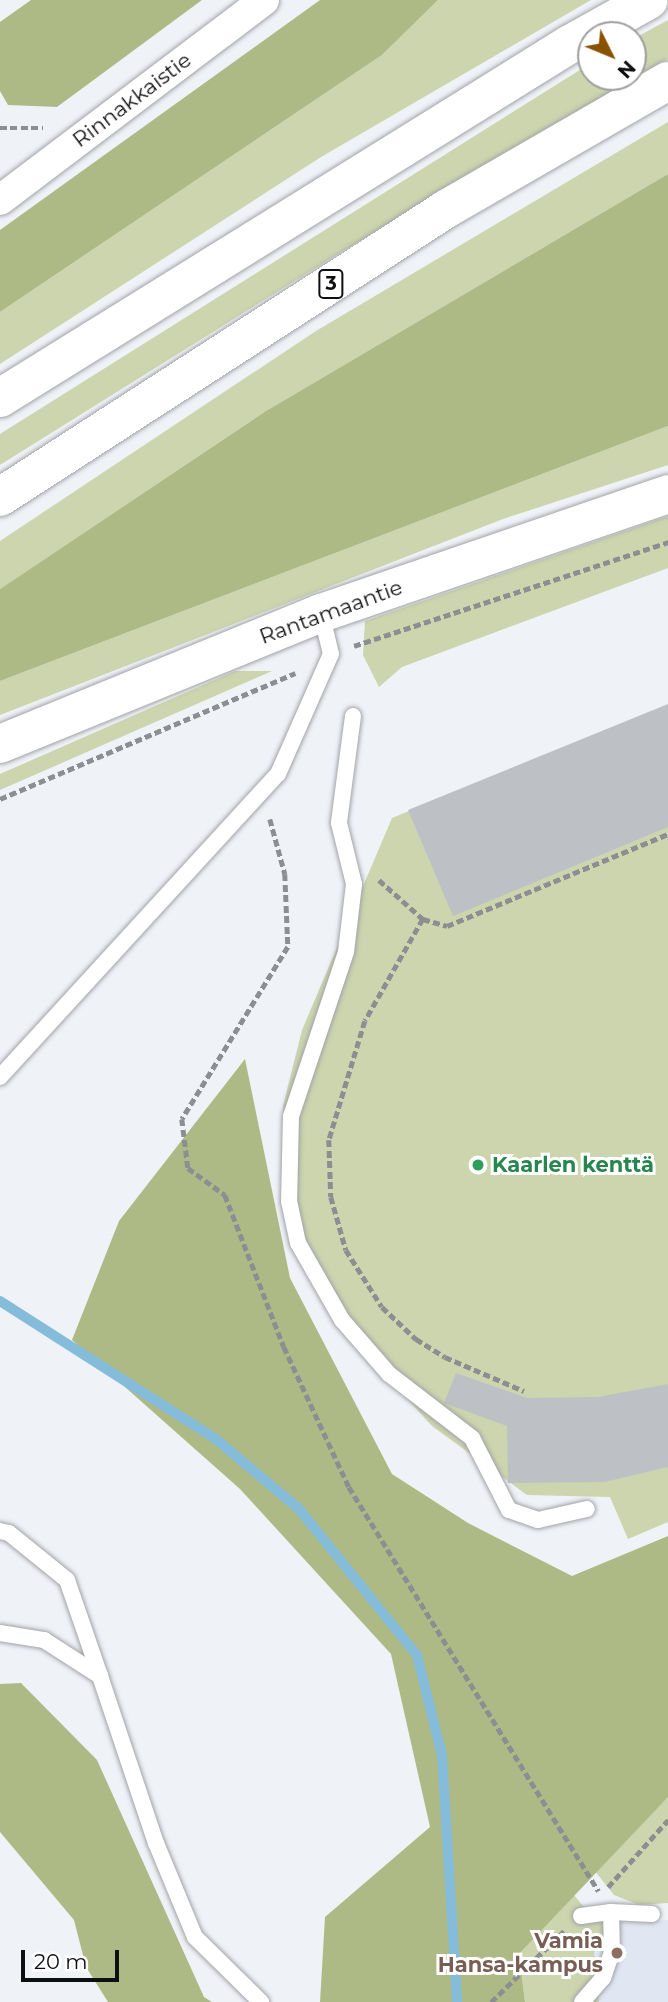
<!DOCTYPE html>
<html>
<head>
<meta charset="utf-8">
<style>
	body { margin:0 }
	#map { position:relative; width:668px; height:2002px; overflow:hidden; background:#eff2f7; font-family:Montserrat,sans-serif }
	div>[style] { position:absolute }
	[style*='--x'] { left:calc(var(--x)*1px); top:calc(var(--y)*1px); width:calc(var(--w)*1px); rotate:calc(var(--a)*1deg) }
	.built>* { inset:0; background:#e0e7f3 }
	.green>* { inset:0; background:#ccd5ad }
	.forest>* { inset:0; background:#aeba86 }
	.stream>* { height:10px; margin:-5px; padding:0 5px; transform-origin:5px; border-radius:5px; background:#85bcd9 }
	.building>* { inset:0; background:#bdc0c5 }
	.path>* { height:4.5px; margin-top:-2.25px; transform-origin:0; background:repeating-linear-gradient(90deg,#8c8e91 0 7px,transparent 0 10.5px) }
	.roads { filter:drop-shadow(0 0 2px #a1a3a8) drop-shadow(0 0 2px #a1a3a8) }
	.lane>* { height:16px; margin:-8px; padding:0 8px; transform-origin:8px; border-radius:8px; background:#fff }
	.street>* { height:30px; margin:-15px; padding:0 15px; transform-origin:15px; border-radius:15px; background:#fff }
	.secondary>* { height:38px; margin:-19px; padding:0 19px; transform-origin:19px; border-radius:19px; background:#fff }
	.highway>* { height:38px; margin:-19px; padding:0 19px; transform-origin:19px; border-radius:19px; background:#fff }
	.dots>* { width:19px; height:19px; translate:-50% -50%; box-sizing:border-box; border:4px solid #fff; border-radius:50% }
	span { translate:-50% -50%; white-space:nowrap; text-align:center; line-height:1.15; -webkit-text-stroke:6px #fff; paint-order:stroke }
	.shield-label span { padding:2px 5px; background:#fff; border:2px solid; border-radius:5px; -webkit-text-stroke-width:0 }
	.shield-label { font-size:19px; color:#0e0f10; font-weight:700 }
	.street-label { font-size:21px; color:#0e0f10 }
	.leisure-label { font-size:21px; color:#27864d; font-weight:700 }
	.left { translate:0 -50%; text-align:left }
	.education-label { font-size:21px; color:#785e54; font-weight:700 }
	.right { translate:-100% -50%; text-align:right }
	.north { position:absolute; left:577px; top:21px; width:70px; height:70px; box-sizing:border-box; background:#fff; border:2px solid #9f9f9f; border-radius:50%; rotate:133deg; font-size:19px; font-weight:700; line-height:28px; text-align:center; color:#0e0f10 }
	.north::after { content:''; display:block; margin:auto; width:24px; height:32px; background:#885200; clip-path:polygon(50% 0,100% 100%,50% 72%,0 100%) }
	.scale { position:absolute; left:21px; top:1950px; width:98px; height:32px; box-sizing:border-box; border:4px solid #0e0f10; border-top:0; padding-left:9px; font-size:21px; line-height:24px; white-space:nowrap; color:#0e0f10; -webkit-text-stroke:5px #fff; paint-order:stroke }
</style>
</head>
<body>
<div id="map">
	<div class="built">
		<i style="clip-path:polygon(668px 1920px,668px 2002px,535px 2002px,600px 1924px)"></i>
	</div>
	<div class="green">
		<i style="clip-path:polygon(438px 0,591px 0,321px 157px,0 364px,0 312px,382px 55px)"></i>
		<i style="clip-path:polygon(668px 20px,668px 59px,341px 252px,0 465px,0 434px,591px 63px,591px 77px,633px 77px,633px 39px)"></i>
		<i style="clip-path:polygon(668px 122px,668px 174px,266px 411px,0 589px,0 541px,316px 331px)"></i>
		<i style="clip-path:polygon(668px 426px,668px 465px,503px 519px,0 715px,0 681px)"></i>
		<i style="clip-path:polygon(668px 516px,668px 568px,402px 667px,379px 687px,363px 655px,365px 621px)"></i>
		<i style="clip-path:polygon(235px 671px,272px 671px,0 790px,0 774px)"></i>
		<i style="clip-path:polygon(668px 706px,668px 1522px,628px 1539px,610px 1497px,527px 1495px,432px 1426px,346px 1332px,292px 1223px,283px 1106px,302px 1030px,392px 818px)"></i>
		<i style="clip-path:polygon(668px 1797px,668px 1903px,639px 1905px,614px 1895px,594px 1870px)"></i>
		<i style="clip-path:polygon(573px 1894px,594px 1919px,618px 1919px,621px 1929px,594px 1952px,599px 2002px,525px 2002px,519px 1954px)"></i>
	</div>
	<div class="forest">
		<i style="clip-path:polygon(31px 0,202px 0,57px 107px,8px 105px,0 91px,0 22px)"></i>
		<i style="clip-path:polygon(320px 0,438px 0,382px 55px,0 312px,0 230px)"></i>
		<i style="clip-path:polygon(668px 174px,668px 426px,0 681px,0 589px,266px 411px)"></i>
		<i style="clip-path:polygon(245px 1059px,290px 1278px,392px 1474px,468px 1523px,572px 1576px,668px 1536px,668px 1797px,519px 1954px,525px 2002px,320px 2002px,325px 1917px,430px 1827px,391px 1654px,240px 1489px,72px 1340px,119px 1221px)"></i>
		<i style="clip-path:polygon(21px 1683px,97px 1760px,204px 1997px,212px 2002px,108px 2002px,86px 1967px,74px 1920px,0 1832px,0 1684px)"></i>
	</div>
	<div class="stream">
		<i style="--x:0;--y:1301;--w:258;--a:32.6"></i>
		<i style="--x:217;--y:1440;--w:107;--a:40.1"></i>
		<i style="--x:299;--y:1509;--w:188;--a:51.1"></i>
		<i style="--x:417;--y:1655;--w:103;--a:76"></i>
		<i style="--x:442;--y:1755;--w:247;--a:86.5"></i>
	</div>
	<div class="building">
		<i style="clip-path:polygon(668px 704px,668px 827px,453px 916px,408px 810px)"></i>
		<i style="clip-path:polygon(456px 1373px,527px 1398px,598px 1397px,668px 1384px,668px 1467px,604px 1482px,508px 1483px,507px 1426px,444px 1403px)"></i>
	</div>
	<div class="path">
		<i style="--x:0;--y:128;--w:43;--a:0"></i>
		<i style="--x:354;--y:646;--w:331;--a:-18.3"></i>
		<i style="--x:0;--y:799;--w:321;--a:-23.1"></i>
		<i style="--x:270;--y:819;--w:57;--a:74.7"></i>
		<i style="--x:285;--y:874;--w:73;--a:87.6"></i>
		<i style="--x:288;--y:947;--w:202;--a:121.6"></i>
		<i style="--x:182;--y:1119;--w:49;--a:83"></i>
		<i style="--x:188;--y:1168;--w:46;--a:36.1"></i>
		<i style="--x:225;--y:1195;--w:163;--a:68.8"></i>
		<i style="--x:284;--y:1347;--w:154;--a:65.1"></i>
		<i style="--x:349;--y:1487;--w:475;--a:58.3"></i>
		<i style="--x:379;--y:880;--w:59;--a:41.6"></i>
		<i style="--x:423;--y:919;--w:117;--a:119.6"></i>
		<i style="--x:365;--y:1021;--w:124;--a:106.8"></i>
		<i style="--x:329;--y:1140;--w:57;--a:88"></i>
		<i style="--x:331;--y:1197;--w:55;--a:74.2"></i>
		<i style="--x:346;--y:1250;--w:67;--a:57.7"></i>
		<i style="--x:382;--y:1307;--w:47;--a:43.3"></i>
		<i style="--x:416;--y:1339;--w:34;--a:32"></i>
		<i style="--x:445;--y:1357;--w:86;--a:23.3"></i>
		<i style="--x:423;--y:919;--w:25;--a:16"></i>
		<i style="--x:447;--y:926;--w:239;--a:-22.6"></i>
		<i style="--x:608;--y:1887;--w:90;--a:-48.2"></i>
		<i style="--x:491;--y:2002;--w:103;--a:-44.2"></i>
	</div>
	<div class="roads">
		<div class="lane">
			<i style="--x:353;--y:716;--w:108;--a:97.5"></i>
			<i style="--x:339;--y:823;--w:63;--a:76.2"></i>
			<i style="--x:354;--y:884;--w:68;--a:96.7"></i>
			<i style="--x:346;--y:952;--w:173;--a:108.5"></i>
			<i style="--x:291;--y:1116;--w:85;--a:91.3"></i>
			<i style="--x:289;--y:1201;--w:43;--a:77.9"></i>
			<i style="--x:298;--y:1243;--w:89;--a:60.3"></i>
			<i style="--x:342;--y:1320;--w:72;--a:49"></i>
			<i style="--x:389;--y:1374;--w:105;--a:37.6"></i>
			<i style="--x:472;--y:1438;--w:81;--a:62.8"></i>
			<i style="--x:509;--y:1510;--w:31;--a:19"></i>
			<i style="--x:538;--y:1520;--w:50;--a:-12.7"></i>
			<i style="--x:0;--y:1077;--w:411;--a:-47.5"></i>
			<i style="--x:278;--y:774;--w:131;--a:-66.2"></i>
			<i style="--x:331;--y:654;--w:42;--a:-103.7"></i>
			<i style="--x:0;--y:1531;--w:9;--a:13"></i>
			<i style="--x:9;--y:1533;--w:75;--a:39"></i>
			<i style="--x:67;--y:1580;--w:102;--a:71"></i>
			<i style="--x:0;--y:1633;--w:45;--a:9"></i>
			<i style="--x:44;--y:1640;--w:67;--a:32.7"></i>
			<i style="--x:100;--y:1676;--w:176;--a:71.5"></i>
			<i style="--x:156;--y:1843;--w:102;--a:67.5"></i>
			<i style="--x:195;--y:1937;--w:93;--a:44.6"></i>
			<i style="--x:581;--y:1916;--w:30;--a:-8"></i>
			<i style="--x:611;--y:1912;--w:41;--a:2.8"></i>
			<i style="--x:582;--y:2002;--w:32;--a:-49"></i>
			<i style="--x:603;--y:1978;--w:28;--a:-71"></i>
			<i style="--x:612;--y:1952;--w:40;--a:-91.4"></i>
		</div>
		<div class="street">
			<i style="--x:0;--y:200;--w:331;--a:-37.1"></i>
		</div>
		<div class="secondary">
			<i style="--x:0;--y:744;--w:347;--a:-22.2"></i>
			<i style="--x:321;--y:613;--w:367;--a:-18.9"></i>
		</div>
		<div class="highway">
			<i style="--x:0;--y:398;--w:671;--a:-31.84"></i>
			<i style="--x:570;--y:44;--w:90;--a:-29.1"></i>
			<i style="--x:0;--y:497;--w:531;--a:-32.85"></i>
			<i style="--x:446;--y:209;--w:256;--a:-30"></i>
		</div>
	</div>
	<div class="dots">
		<i style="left:478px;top:1165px;background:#2e9e5b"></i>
		<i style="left:617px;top:1953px;background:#8d6e63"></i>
	</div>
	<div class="shield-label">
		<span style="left:331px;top:284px">3</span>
	</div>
	<div class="street-label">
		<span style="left:132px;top:100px;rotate:-37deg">Rinnakkaistie</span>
		<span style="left:331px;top:612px;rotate:-20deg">Rantamaantie</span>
	</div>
	<div class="leisure-label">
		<span class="left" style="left:492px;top:1165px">Kaarlen kenttä</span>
	</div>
	<div class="education-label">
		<span class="right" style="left:603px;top:1953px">Vamia<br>Hansa-kampus</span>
	</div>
	<div class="north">N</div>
	<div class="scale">20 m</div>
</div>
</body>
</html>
